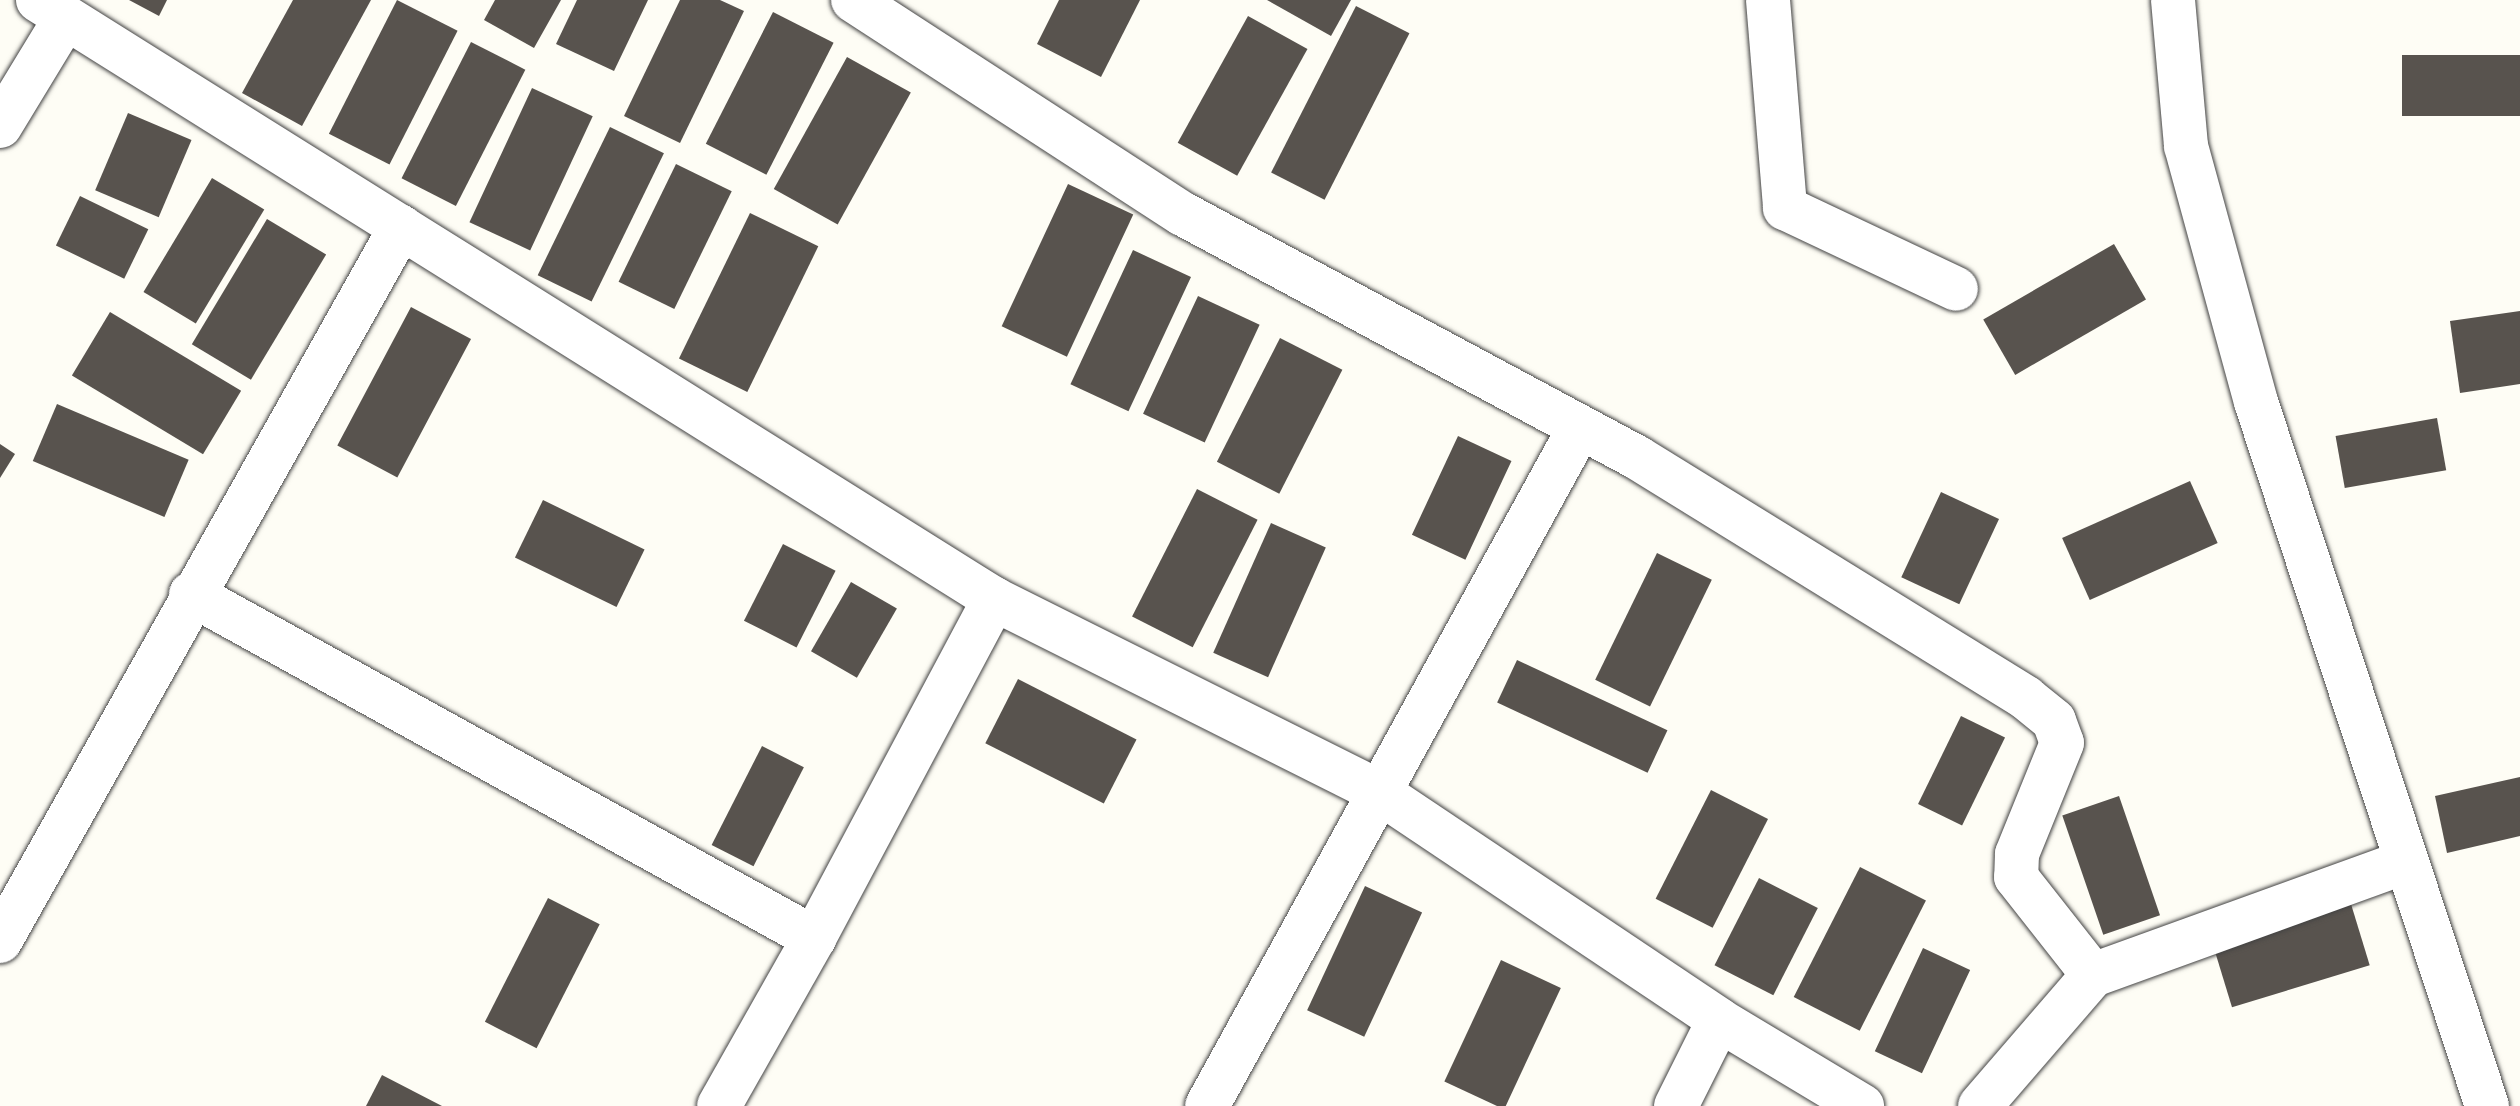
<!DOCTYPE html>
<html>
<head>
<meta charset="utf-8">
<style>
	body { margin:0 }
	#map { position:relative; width:2520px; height:1106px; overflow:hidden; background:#fefdf5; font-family:Spectral,serif }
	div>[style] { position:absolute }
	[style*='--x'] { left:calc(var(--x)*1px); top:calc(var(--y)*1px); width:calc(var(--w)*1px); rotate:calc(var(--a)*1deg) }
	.building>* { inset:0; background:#58534e; transform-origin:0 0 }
	.roads { filter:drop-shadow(0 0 2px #434343) drop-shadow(0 0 2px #434343) }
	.minor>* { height:44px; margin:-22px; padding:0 22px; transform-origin:22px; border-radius:22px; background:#fff }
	span { translate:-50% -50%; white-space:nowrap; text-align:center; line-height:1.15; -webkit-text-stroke:8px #fff; paint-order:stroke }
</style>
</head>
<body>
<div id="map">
	<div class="building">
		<i style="clip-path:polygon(129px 0,167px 0,159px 16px)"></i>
		<i style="clip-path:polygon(293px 0,371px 0,302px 126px,242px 93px)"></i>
		<i style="left:397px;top:0;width:68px;height:150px;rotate:27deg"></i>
		<i style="clip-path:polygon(495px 0,561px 0,534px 48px,484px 20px)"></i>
		<i style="clip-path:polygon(577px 0,648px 0,614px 71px,556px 44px)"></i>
		<i style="clip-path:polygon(680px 0,720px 0,744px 11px,680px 143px,624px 116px)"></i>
		<i style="clip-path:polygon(1059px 0,1140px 0,1101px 77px,1037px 44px)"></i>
		<i style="clip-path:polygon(1267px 0,1351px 0,1331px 36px)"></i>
		<i style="left:1356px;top:6px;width:60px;height:187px;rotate:27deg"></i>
		<i style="left:773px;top:12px;width:68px;height:148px;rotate:27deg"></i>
		<i style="left:1248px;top:16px;width:68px;height:145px;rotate:29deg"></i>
		<i style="left:471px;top:42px;width:61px;height:153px;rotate:27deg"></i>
		<i style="left:2520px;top:55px;width:61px;height:118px;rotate:90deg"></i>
		<i style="left:847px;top:57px;width:73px;height:151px;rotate:29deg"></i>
		<i style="left:532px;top:88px;width:67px;height:148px;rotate:25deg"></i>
		<i style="left:128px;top:113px;width:69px;height:84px;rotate:23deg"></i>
		<i style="left:610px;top:127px;width:60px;height:165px;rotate:26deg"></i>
		<i style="left:676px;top:164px;width:62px;height:131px;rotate:26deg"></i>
		<i style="left:212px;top:178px;width:61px;height:133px;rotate:31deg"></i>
		<i style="left:1068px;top:184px;width:72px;height:157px;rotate:25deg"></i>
		<i style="left:80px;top:196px;width:76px;height:55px;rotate:26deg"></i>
		<i style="left:750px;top:213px;width:76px;height:162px;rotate:26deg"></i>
		<i style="left:267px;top:219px;width:69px;height:146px;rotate:31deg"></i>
		<i style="left:2114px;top:244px;width:64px;height:151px;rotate:60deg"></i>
		<i style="left:1133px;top:250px;width:64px;height:148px;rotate:25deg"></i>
		<i style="left:1198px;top:296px;width:68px;height:130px;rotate:25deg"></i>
		<i style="left:411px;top:307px;width:68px;height:157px;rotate:28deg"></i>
		<i style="clip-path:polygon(2520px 311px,2520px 384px,2460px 393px,2450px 321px)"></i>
		<i style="left:110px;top:312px;width:153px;height:74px;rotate:31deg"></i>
		<i style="left:1280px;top:338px;width:70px;height:139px;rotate:27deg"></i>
		<i style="left:57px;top:404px;width:143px;height:62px;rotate:23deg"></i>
		<i style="left:2437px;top:418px;width:53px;height:103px;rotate:80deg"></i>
		<i style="left:1458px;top:436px;width:59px;height:109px;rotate:25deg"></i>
		<i style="clip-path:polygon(0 444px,15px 454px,0 478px)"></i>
		<i style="left:2190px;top:481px;width:68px;height:140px;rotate:66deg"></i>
		<i style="left:1197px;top:489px;width:68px;height:143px;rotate:27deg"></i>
		<i style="left:1941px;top:492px;width:64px;height:94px;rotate:25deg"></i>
		<i style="left:543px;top:500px;width:113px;height:64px;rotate:26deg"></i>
		<i style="left:1271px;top:523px;width:60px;height:142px;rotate:24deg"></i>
		<i style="left:783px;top:544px;width:59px;height:86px;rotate:27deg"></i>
		<i style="left:1657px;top:553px;width:61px;height:141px;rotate:26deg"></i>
		<i style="left:851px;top:582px;width:53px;height:80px;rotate:30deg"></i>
		<i style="left:1517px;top:660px;width:166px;height:47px;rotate:25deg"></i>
		<i style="left:1018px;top:679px;width:133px;height:72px;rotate:27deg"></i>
		<i style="left:1961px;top:716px;width:49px;height:98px;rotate:26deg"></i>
		<i style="left:762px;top:746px;width:47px;height:111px;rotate:27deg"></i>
		<i style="clip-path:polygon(2520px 777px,2520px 836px,2447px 853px,2435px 796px)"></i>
		<i style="left:1711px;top:790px;width:64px;height:122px;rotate:27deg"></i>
		<i style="left:2119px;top:796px;width:126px;height:60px;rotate:71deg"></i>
		<i style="left:1860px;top:867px;width:74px;height:146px;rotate:27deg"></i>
		<i style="left:1759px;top:878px;width:66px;height:98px;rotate:27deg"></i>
		<i style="left:1365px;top:886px;width:63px;height:137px;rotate:25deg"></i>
		<i style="left:548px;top:898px;width:58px;height:139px;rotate:27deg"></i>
		<i style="left:2351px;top:904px;width:64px;height:144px;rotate:73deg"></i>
		<i style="left:1923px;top:948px;width:52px;height:114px;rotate:25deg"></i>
		<i style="left:1501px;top:960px;width:66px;height:134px;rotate:25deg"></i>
		<i style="clip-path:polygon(382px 1075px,442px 1106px,366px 1106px)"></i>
	</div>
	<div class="roads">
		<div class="minor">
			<i style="--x:38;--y:0;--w:1128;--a:32.07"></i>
			<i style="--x:994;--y:599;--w:427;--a:26.6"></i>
			<i style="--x:1376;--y:790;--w:413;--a:33.8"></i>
			<i style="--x:1719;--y:1020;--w:167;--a:31"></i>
			<i style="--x:853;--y:0;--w:393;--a:33"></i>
			<i style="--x:1183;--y:214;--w:516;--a:28.2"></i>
			<i style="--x:1638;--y:458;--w:456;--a:31.7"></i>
			<i style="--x:2026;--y:698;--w:36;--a:39"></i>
			<i style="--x:2054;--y:721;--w:23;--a:70"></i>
			<i style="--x:2062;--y:743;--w:120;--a:112.1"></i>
			<i style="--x:2017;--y:854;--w:23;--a:92"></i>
			<i style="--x:2016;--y:877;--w:125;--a:51.8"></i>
			<i style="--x:2093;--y:975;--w:333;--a:-19.9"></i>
			<i style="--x:1768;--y:0;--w:209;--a:85.3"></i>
			<i style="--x:1785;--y:208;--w:189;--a:25.3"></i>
			<i style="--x:2173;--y:0;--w:147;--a:84.9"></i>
			<i style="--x:2186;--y:146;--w:265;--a:74.7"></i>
			<i style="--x:2256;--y:402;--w:741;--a:71.83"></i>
			<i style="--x:0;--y:126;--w:125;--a:-58.7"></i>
			<i style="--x:191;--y:594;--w:712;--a:28.91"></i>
			<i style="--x:814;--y:938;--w:193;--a:119.5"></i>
			<i style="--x:814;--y:938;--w:384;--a:-62"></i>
			<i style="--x:0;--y:941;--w:819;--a:-60.68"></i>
			<i style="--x:1207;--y:1106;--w:770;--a:-61.21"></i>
			<i style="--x:1676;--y:1106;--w:96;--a:-63.4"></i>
			<i style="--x:1980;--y:1106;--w:173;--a:-49.2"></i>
		</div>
	</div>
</div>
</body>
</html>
